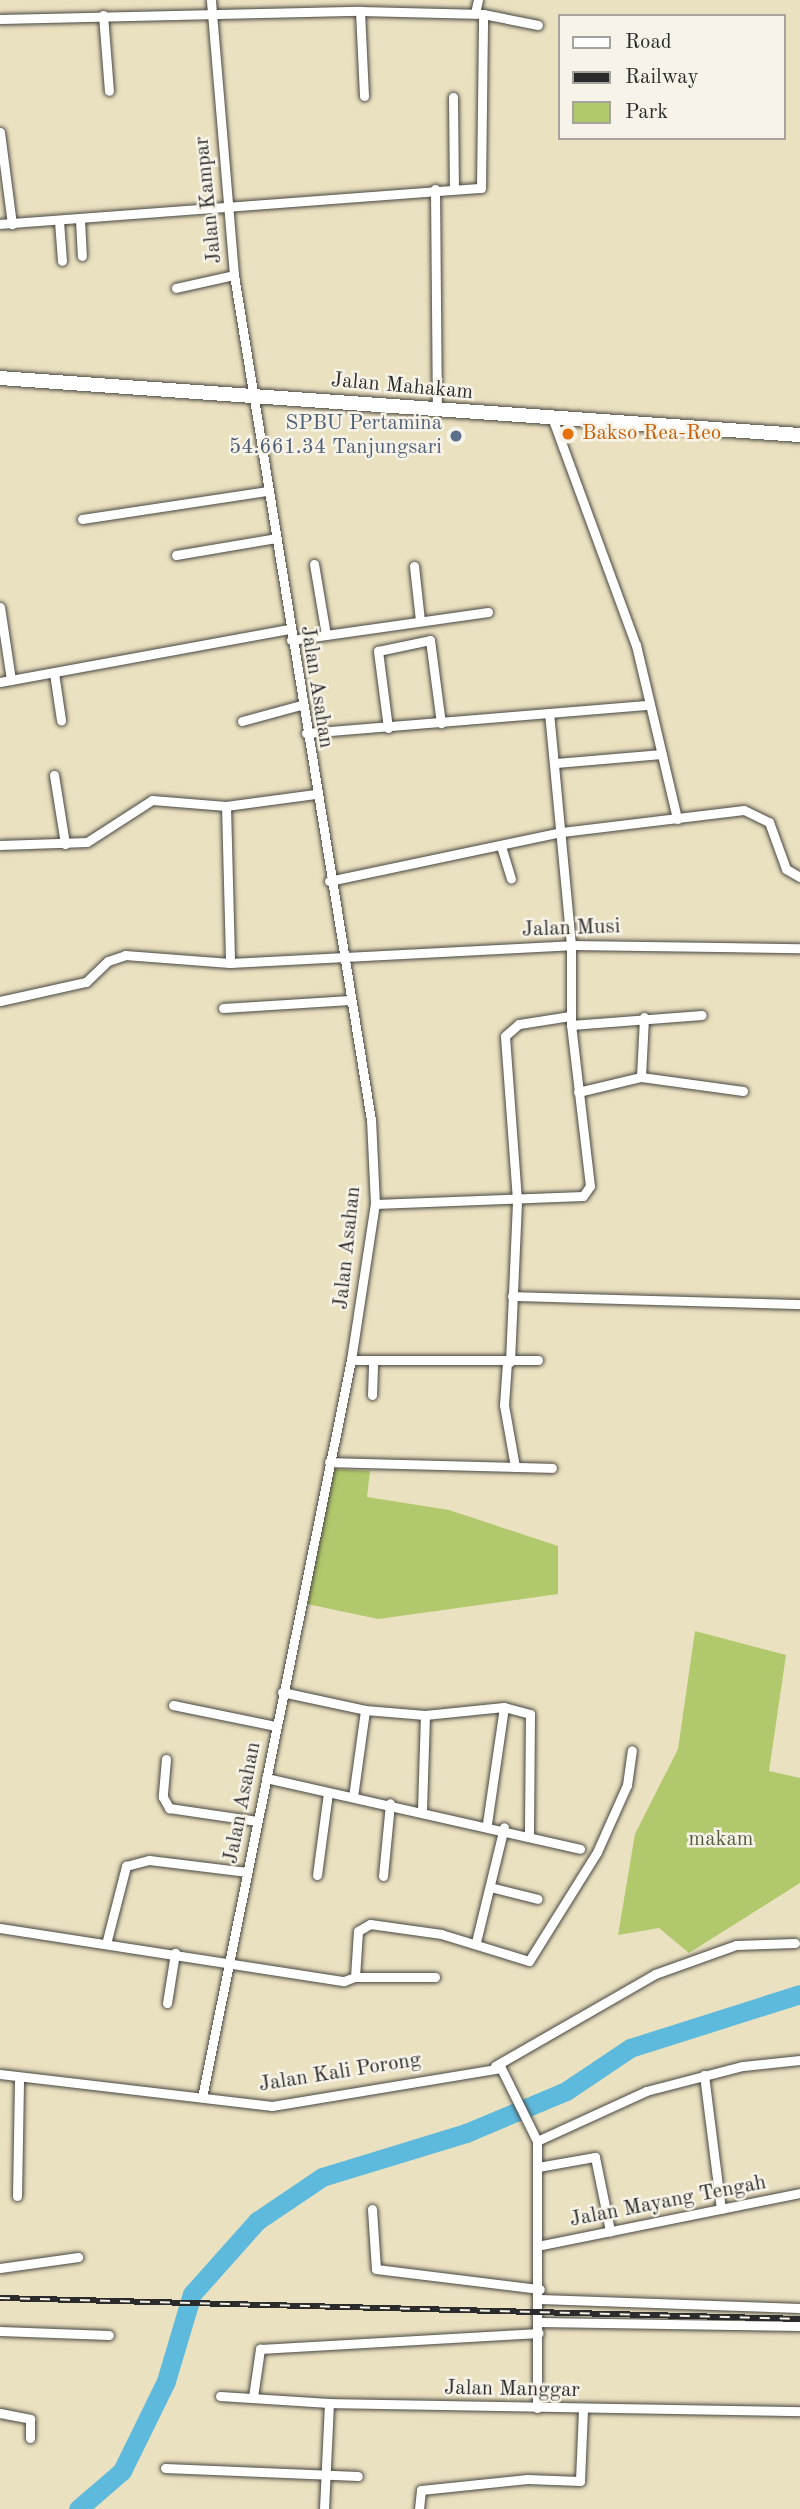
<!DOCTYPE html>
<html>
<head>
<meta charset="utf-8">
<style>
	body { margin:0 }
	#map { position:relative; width:800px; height:2509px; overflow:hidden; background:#eae1c0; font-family:"Old Standard TT",serif }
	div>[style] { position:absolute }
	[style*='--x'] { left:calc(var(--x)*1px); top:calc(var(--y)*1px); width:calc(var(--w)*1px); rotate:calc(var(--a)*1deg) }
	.green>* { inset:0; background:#b1c86c }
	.river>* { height:19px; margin:-9.5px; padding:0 9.5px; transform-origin:9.5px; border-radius:9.5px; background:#5ebadc }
	.roads { filter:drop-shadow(0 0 2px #484641) drop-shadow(0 0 2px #484641) }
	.street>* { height:9px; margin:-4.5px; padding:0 4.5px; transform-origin:4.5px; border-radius:4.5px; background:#fff }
	.primary>* { height:14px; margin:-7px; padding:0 7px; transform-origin:7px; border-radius:7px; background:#fff }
	.rail>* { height:6px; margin-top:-3px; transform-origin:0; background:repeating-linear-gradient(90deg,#f7f3e8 0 10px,#2b2b2b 0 20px); box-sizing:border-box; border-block:2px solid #2b2b2b }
	.dots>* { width:19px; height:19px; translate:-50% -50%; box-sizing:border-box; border:4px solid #f7f3e8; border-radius:50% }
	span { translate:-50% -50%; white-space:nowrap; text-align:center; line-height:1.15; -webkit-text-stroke:5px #f7f3e8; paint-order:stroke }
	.street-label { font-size:21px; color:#2b2b2b }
	.service-label { font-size:21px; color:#4e5e75 }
	.right { translate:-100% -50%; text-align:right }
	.food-label { font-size:21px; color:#c56008 }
	.left { translate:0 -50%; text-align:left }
	.park-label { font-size:21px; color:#535a3e }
	.legend { position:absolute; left:558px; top:14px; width:228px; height:126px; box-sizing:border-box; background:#f7f3e8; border:2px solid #a5a39c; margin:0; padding:9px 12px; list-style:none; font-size:21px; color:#2b2b2b }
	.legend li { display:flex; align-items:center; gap:14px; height:35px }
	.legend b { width:35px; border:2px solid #a5a39c }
</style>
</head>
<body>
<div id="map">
	<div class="green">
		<i style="clip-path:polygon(334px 1469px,370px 1471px,367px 1497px,449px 1510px,558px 1546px,558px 1594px,378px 1619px,307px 1604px)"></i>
		<i style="clip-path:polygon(695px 1631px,786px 1655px,769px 1771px,800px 1778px,800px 1883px,689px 1953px,659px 1928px,618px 1935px,635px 1834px,678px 1749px)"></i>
	</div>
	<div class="river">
		<i style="--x:78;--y:2509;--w:58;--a:-40.8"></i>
		<i style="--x:122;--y:2471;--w:100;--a:-63.9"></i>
		<i style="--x:166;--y:2381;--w:91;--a:-73.4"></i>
		<i style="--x:192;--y:2294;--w:98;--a:-48.3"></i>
		<i style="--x:257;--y:2221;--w:78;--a:-34.1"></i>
		<i style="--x:322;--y:2177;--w:151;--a:-17"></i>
		<i style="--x:466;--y:2133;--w:108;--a:-22.8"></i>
		<i style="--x:566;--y:2091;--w:77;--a:-33.9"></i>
		<i style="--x:630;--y:2048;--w:178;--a:-17.6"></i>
	</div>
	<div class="roads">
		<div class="street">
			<i style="--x:360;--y:11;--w:85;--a:87.3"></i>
			<i style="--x:475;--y:13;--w:13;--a:-77"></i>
			<i style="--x:103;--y:15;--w:76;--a:85.5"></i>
			<i style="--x:0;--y:19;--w:360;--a:-1.3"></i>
			<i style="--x:360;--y:11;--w:123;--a:1.4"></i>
			<i style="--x:483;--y:14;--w:56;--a:11.3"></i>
			<i style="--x:453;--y:97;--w:90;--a:89.4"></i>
			<i style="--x:0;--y:132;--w:93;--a:82.6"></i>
			<i style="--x:435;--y:189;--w:222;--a:89.5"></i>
			<i style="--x:80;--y:220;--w:36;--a:87"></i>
			<i style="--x:59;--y:221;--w:40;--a:85.7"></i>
			<i style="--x:0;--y:224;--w:482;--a:-4.3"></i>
			<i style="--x:481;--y:188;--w:174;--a:-89.3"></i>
			<i style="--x:176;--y:288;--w:59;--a:-12.6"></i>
			<i style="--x:553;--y:420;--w:240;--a:69.8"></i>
			<i style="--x:636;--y:645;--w:179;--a:76.7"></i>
			<i style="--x:82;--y:519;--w:188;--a:-8.6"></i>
			<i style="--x:176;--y:555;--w:101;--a:-9.6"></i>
			<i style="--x:314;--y:564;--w:72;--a:80.4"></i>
			<i style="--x:414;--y:566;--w:54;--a:83.7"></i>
			<i style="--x:0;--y:607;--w:74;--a:81.4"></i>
			<i style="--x:291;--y:640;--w:199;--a:-8.1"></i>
			<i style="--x:54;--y:673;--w:48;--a:81.5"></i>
			<i style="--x:0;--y:682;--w:295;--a:-10.4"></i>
			<i style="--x:242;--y:721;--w:61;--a:-15.2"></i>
			<i style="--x:388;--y:728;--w:78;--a:-97.4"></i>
			<i style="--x:378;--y:651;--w:53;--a:-11.9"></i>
			<i style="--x:430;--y:640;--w:84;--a:82.5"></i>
			<i style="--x:306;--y:733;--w:341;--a:-4.7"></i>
			<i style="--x:556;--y:763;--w:106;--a:-4.9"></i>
			<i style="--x:54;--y:775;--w:70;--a:80.9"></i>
			<i style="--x:226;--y:806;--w:157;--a:88.5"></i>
			<i style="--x:0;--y:845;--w:87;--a:-2"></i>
			<i style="--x:87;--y:842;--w:77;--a:-32.9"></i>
			<i style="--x:152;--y:800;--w:74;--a:4.6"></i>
			<i style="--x:226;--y:806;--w:90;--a:-7.7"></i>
			<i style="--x:501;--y:846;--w:34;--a:73"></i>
			<i style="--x:329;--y:881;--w:238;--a:-11.9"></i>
			<i style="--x:562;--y:832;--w:183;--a:-6.9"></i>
			<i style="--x:744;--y:810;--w:28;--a:26"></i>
			<i style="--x:769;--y:822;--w:50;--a:70.1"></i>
			<i style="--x:786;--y:869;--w:16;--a:30"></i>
			<i style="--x:0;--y:1001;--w:88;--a:-12.5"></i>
			<i style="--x:86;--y:982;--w:30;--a:-44"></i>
			<i style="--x:108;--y:961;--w:18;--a:-19"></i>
			<i style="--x:125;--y:955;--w:105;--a:4.4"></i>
			<i style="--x:230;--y:963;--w:341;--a:-3"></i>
			<i style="--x:571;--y:945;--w:229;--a:0.8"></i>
			<i style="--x:223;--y:1008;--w:127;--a:-3.6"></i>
			<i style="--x:571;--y:1025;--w:131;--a:-4.4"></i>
			<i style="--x:641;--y:1077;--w:60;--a:-87.1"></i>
			<i style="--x:578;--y:1092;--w:65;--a:-13.4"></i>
			<i style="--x:641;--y:1077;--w:103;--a:7.8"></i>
			<i style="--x:375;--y:1204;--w:208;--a:-2.2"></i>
			<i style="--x:583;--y:1196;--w:12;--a:-55"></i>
			<i style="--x:590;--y:1186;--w:162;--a:-96.7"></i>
			<i style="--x:571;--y:1025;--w:80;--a:-90"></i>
			<i style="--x:571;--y:945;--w:232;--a:-95.4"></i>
			<i style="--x:512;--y:1296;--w:288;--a:1.6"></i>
			<i style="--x:351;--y:1360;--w:187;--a:0"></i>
			<i style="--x:507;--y:1362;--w:43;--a:94"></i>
			<i style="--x:504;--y:1405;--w:63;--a:79.9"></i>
			<i style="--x:510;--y:1362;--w:162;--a:-87.5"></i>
			<i style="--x:517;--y:1200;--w:164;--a:-94.2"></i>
			<i style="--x:505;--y:1036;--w:18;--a:-41"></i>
			<i style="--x:519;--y:1024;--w:52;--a:-8.9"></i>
			<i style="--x:372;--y:1395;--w:34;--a:-88"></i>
			<i style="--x:329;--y:1462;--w:223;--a:1.5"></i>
			<i style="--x:282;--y:1692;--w:85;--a:12.2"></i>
			<i style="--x:173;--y:1705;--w:104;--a:11.6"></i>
			<i style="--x:504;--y:1707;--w:27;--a:15"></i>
			<i style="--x:530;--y:1714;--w:119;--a:90.5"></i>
			<i style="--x:166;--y:1759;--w:38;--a:95"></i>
			<i style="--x:163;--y:1797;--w:13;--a:61"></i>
			<i style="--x:169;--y:1808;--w:89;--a:8.4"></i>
			<i style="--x:266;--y:1778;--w:322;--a:12.7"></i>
			<i style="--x:353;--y:1797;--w:88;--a:-82.1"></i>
			<i style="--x:365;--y:1710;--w:60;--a:4.8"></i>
			<i style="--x:425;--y:1715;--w:79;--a:-5.8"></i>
			<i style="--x:504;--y:1707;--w:118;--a:98.3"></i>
			<i style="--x:422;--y:1810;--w:95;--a:-88.2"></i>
			<i style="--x:317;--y:1875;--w:83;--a:-82.4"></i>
			<i style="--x:383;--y:1876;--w:73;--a:-84.5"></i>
			<i style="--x:490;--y:1887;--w:49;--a:14"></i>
			<i style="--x:0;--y:1928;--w:348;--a:8.8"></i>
			<i style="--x:344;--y:1981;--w:12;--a:-20"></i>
			<i style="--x:355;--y:1977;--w:46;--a:-86.3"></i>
			<i style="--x:358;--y:1931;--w:14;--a:-30"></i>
			<i style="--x:370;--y:1924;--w:72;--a:8"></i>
			<i style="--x:441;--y:1934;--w:92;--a:17.1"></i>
			<i style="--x:529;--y:1961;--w:128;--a:-58"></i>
			<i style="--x:597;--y:1852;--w:73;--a:-65.9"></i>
			<i style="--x:627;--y:1785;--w:35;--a:-82"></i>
			<i style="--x:476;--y:1942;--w:118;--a:-76.3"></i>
			<i style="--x:106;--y:1944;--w:81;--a:-75.6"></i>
			<i style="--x:126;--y:1866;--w:24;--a:-15"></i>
			<i style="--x:149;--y:1860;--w:99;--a:7"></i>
			<i style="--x:355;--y:1977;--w:80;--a:0"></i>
			<i style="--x:167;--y:2003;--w:51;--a:-80.9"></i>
			<i style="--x:495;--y:2066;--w:185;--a:-29.9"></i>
			<i style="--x:655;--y:1974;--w:86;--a:-19.7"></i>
			<i style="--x:736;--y:1945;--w:59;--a:-1.9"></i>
			<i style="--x:0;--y:2074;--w:274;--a:6.7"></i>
			<i style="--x:272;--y:2106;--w:232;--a:-9.4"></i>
			<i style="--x:501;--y:2068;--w:81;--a:63.7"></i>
			<i style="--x:537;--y:2141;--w:267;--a:90"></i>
			<i style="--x:704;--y:2075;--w:135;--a:82.8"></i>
			<i style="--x:202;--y:2097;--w:752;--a:-78.57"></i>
			<i style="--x:351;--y:1360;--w:158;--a:-81.3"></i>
			<i style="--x:375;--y:1204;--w:84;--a:-92.7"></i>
			<i style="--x:371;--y:1120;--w:856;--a:-99.21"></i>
			<i style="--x:234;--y:275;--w:276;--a:-94.8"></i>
			<i style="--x:537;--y:2141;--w:120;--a:-24.6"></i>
			<i style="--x:646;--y:2091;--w:100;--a:-14.5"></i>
			<i style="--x:743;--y:2066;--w:57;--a:-6"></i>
			<i style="--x:538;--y:2167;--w:58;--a:-10"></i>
			<i style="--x:595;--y:2157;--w:76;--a:78.5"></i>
			<i style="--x:17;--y:2196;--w:119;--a:-89"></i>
			<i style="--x:372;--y:2209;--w:60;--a:86.2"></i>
			<i style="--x:376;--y:2269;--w:165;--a:7"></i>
			<i style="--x:542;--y:2245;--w:263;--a:-11.4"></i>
			<i style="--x:0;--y:2268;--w:79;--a:-8"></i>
			<i style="--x:540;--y:2299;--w:260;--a:2"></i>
			<i style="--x:539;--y:2322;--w:261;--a:0.9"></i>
			<i style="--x:0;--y:2331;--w:109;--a:2.1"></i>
			<i style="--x:220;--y:2396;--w:109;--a:3.7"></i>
			<i style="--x:253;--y:2397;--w:49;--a:-81.7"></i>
			<i style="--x:260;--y:2349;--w:279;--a:-3.3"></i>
			<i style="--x:0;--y:2413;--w:31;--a:11"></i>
			<i style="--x:30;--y:2419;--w:19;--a:90"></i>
			<i style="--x:165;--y:2468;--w:193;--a:2.4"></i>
			<i style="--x:324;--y:2509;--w:106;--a:-87.3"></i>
			<i style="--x:329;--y:2403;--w:471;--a:1"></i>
			<i style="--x:419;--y:2509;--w:19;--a:-84"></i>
			<i style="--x:421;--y:2490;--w:107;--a:-5.9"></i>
			<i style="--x:527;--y:2479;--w:53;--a:2.2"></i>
			<i style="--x:580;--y:2481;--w:72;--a:-87.6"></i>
		</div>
		<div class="primary">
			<i style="--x:0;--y:378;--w:802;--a:4.08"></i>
		</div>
	</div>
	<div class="rail">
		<i style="--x:0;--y:2298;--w:800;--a:1.5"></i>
	</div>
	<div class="dots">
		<i style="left:568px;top:434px;background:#e8710a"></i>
		<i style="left:456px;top:436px;background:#5c6f8a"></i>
	</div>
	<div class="street-label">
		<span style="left:209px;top:200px;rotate:-96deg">Jalan Kampar</span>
		<span style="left:402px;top:387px;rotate:5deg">Jalan Mahakam</span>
		<span style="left:316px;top:687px;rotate:81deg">Jalan Asahan</span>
		<span style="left:571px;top:929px;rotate:-2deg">Jalan Musi</span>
		<span style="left:348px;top:1248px;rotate:-84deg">Jalan Asahan</span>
		<span style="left:243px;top:1803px;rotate:-79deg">Jalan Asahan</span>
		<span style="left:340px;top:2073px;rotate:-9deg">Jalan Kali Porong</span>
		<span style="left:668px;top:2202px;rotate:-11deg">Jalan Mayang Tengah</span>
		<span style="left:512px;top:2390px;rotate:1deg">Jalan Manggar</span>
	</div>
	<div class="service-label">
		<span class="right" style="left:442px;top:436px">SPBU Pertamina<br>54.661.34 Tanjungsari</span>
	</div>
	<div class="food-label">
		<span class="left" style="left:582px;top:434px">Bakso Rea-Reo</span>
	</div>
	<div class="park-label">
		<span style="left:721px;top:1840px">makam</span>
	</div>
	<ul class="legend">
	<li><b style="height:9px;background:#fff"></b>Road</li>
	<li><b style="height:9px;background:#2b2b2b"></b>Railway</li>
	<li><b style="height:19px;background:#b1c86c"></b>Park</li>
	</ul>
</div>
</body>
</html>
